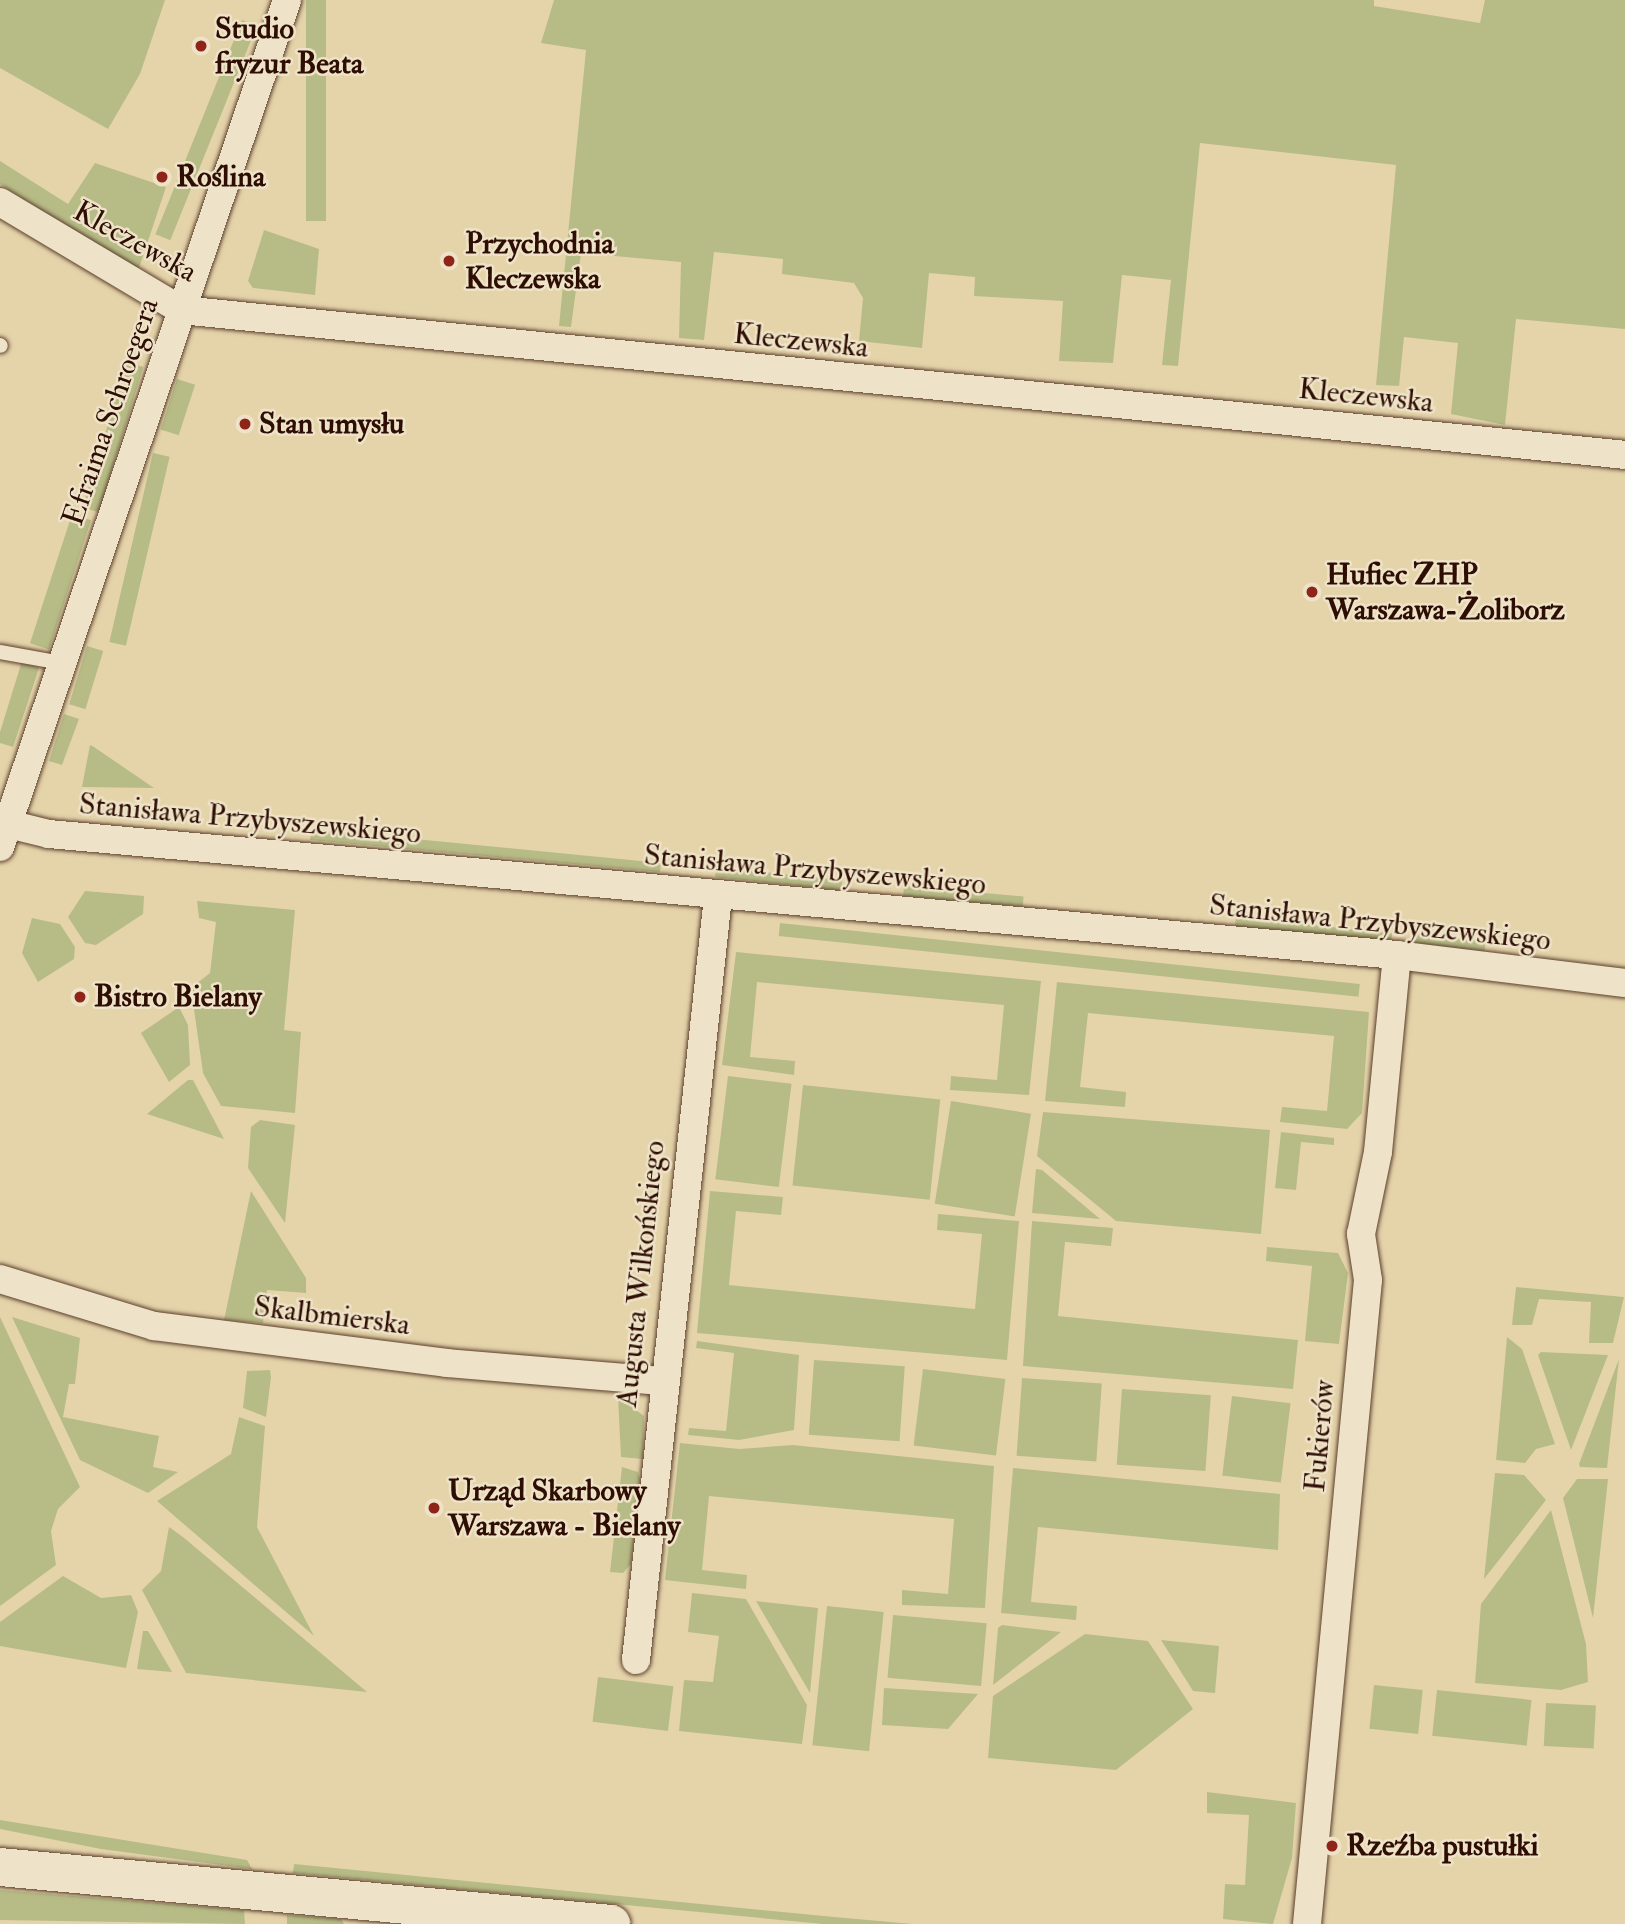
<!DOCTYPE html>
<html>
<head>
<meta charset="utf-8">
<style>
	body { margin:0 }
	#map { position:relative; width:1625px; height:1924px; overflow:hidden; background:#e5d4aa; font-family:"IM FELL Double Pica",serif }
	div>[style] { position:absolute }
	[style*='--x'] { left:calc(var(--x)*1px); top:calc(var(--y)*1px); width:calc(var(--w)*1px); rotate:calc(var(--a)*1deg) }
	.green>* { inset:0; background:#b7bc86; transform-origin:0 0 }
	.roads { filter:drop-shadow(0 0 2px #5c3f2c) drop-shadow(0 0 2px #5c3f2c) }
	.service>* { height:14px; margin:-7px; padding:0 7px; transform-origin:7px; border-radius:7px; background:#eee3c8 }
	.minor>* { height:28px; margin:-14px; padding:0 14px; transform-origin:14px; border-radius:14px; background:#eee3c8 }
	.secondary>* { height:38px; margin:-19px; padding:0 19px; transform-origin:19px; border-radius:19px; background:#eee3c8 }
	.dots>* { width:19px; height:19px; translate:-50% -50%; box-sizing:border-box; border:4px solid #eee3c8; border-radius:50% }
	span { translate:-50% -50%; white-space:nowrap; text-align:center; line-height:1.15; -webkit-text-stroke:5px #eee3c8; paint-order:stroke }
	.poi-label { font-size:30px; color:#2e0d02; font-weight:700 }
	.left { translate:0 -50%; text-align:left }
	.street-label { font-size:30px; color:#2e0d02 }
</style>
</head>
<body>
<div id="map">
	<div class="green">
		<i style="clip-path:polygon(0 0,165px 0,140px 74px,108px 129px,0 68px)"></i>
		<i style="left:306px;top:0;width:20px;height:221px"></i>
		<i style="clip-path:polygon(554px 0,1374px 0,1374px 6px,1480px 23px,1485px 0,1625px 0,1625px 329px,1516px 319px,1505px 425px,1451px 414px,1458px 343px,1404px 337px,1399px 386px,1376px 385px,1396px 165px,1200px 143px,1178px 366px,1162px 365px,1171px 280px,1122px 275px,1113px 363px,1059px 361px,1063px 301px,974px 296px,975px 277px,929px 273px,922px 348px,859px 341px,863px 298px,854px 283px,782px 274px,783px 259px,714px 252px,704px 340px,679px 338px,681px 262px,581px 253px,571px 327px,559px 326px,586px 50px,541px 43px)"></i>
		<i style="left:242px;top:20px;width:16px;height:231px;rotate:22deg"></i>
		<i style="clip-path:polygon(0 161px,68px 204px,95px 163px,166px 187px,138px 271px,0 184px)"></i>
		<i style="clip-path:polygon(264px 230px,319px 249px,315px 295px,253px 288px,248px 281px)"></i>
		<i style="left:127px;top:362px;width:17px;height:152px;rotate:17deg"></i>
		<i style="left:177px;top:379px;width:19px;height:53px;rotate:18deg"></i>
		<i style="left:153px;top:453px;width:17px;height:194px;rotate:13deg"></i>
		<i style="left:72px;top:514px;width:20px;height:136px;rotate:18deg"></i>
		<i style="left:87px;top:646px;width:17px;height:61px;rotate:17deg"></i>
		<i style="clip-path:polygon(22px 661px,39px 668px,13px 747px,0 743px,0 732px)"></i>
		<i style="clip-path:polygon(64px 714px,79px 719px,62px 765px,49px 761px)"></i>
		<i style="clip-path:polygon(90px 745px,94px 747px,154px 788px,82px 787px)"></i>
		<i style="clip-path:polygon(312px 829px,661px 863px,660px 872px,310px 840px)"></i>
		<i style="left:716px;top:867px;width:127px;height:10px;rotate:6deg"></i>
		<i style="left:904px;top:886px;width:120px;height:10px;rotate:5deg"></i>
		<i style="clip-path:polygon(85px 891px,144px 896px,143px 914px,96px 945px,85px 943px,68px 917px)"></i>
		<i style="clip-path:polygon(197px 901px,295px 910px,284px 1030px,301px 1032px,295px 1113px,221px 1106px,203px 1073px,191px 988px,210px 973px,216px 922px,199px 918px)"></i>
		<i style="left:1236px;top:917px;width:157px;height:10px;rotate:6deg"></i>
		<i style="clip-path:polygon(32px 918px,60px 924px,75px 947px,74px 959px,38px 982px,22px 953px)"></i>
		<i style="left:780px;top:923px;width:583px;height:13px;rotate:6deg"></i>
		<i style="left:1414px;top:934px;width:72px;height:10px;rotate:6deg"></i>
		<i style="clip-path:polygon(736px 952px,1041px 981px,1029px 1095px,950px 1090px,951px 1076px,997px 1080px,1004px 1005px,757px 982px,750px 1057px,795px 1061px,794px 1075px,722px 1065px)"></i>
		<i style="clip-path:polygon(1057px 982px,1369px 1012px,1362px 1113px,1347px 1129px,1280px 1122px,1282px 1107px,1327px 1111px,1334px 1036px,1088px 1013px,1080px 1087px,1126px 1092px,1125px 1107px,1045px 1101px)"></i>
		<i style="clip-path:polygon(179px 1007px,188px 1025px,190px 1065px,169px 1082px,141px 1033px)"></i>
		<i style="left:728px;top:1076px;width:64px;height:104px;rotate:7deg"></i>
		<i style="clip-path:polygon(188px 1080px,193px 1080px,224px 1139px,147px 1114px)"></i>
		<i style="left:803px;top:1085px;width:138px;height:101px;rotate:6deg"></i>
		<i style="left:951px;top:1101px;width:81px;height:104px;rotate:9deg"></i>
		<i style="clip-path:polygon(1043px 1112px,1270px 1130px,1261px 1234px,1116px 1221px,1037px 1156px)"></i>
		<i style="clip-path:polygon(260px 1120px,295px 1125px,285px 1223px,248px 1168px,251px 1127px)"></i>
		<i style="clip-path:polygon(1281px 1132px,1334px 1138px,1334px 1145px,1301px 1142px,1296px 1190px,1275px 1188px)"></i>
		<i style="clip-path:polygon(1036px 1169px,1042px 1170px,1100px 1219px,1032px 1213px)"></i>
		<i style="clip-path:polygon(251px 1191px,306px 1278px,306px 1293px,267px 1290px,263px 1323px,224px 1320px)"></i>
		<i style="clip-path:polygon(710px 1191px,783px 1197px,781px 1215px,736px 1211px,729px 1285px,975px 1309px,982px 1234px,937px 1230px,938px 1214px,1019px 1221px,1007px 1360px,697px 1333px)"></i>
		<i style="clip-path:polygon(1032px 1221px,1113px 1228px,1111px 1246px,1065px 1242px,1058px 1316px,1298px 1340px,1293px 1389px,1023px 1366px)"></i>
		<i style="clip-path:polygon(1267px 1247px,1338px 1253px,1348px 1273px,1339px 1344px,1305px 1341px,1312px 1266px,1266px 1261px)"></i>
		<i style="clip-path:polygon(1516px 1287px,1624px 1297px,1613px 1343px,1589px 1343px,1591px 1302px,1539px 1299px,1532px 1325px,1512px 1325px)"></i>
		<i style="clip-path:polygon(0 1317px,80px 1487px,58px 1509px,51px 1531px,56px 1565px,0 1606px)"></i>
		<i style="clip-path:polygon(12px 1317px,80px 1338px,75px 1384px,69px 1384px,63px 1417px,159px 1436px,153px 1467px,178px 1472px,148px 1493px,80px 1460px)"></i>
		<i style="clip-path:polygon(1507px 1337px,1522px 1349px,1555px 1444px,1536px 1449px,1525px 1463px,1496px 1460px)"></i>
		<i style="clip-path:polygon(697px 1341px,799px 1355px,794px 1430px,739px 1440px,688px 1435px,689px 1428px,726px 1431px,734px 1353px,696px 1348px)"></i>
		<i style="clip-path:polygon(1541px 1352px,1608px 1355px,1571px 1450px,1538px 1355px)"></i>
		<i style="clip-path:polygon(1619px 1359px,1607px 1468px,1580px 1467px,1579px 1464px)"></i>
		<i style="left:814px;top:1360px;width:91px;height:75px;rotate:4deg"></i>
		<i style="left:923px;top:1369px;width:83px;height:77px;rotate:7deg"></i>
		<i style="clip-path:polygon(270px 1370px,271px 1377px,266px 1417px,243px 1408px,247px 1371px)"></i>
		<i style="left:1022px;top:1378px;width:80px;height:78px;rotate:4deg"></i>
		<i style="left:1122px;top:1389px;width:89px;height:76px;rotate:4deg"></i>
		<i style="left:1232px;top:1396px;width:59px;height:80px;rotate:7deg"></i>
		<i style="clip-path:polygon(618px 1397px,644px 1416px,643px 1459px,621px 1457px)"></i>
		<i style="clip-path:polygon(239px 1417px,265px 1426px,257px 1527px,314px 1636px,157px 1501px,231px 1454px)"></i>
		<i style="clip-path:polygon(680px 1443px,739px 1449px,793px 1445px,994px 1466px,985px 1608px,902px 1605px,902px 1590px,948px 1594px,954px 1519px,709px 1496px,702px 1570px,747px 1575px,746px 1589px,665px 1580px)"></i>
		<i style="clip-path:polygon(622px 1467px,638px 1472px,641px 1483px,631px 1564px,623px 1573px,610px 1572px)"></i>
		<i style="clip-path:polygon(1013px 1468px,1280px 1494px,1278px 1550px,1038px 1527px,1031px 1602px,1077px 1606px,1076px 1620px,1001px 1613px)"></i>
		<i style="clip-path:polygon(1495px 1473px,1524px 1475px,1546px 1500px,1484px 1579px)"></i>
		<i style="clip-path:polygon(1577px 1479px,1608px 1479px,1593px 1618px,1563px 1498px)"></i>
		<i style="clip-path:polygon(1551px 1510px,1586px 1644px,1588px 1682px,1561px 1690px,1475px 1683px,1481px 1604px)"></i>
		<i style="clip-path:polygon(169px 1527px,183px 1537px,367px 1692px,186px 1673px,142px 1590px,161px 1571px)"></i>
		<i style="clip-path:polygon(63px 1576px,101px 1598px,131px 1595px,138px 1612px,126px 1668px,0 1646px,0 1622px)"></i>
		<i style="clip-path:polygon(692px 1593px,746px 1599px,807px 1705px,802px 1744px,679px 1731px,684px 1680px,713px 1682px,719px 1636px,688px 1632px)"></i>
		<i style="clip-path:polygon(756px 1601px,818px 1608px,810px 1693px)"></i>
		<i style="left:827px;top:1606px;width:57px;height:140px;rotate:6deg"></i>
		<i style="left:893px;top:1615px;width:94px;height:63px;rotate:5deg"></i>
		<i style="clip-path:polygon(1002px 1625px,1061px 1632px,993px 1685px,998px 1628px)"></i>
		<i style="clip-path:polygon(143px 1631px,148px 1631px,172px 1672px,137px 1669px)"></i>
		<i style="clip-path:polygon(1085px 1634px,1148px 1641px,1193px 1709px,1116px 1770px,988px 1758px,993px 1696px)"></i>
		<i style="clip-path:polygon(1161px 1640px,1219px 1646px,1215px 1693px,1193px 1691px)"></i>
		<i style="left:598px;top:1677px;width:76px;height:45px;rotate:7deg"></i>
		<i style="left:1374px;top:1685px;width:49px;height:44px;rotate:6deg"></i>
		<i style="clip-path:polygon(884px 1688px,978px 1694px,948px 1729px,882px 1725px)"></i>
		<i style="left:1437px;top:1690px;width:95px;height:46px;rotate:6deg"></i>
		<i style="left:1546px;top:1703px;width:50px;height:43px;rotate:3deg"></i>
		<i style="clip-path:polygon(1207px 1792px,1296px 1803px,1292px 1858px,1273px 1924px,1223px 1919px,1225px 1884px,1245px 1885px,1249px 1815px,1207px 1813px)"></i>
		<i style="clip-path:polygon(0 1820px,247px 1860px,252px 1869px,101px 1849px,0 1829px)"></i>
		<i style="clip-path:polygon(294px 1864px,834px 1917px,913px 1924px,823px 1924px,293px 1873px)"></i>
		<i style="clip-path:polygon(0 1890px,244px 1910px,245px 1924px,0 1920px)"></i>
		<i style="clip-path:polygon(287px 1915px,341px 1919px,344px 1924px,287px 1924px)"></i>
	</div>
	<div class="roads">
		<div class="service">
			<i style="--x:0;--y:345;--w:1;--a:45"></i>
			<i style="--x:0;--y:652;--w:62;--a:10.2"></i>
		</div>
		<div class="minor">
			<i style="--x:0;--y:202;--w:211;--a:30.8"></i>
			<i style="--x:181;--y:310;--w:1451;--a:5.73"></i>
			<i style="--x:0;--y:822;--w:50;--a:13.8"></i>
			<i style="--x:49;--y:834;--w:1353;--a:5.13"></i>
			<i style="--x:1397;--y:955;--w:230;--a:7"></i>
			<i style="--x:0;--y:847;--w:894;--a:-71.28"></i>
			<i style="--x:0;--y:1279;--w:161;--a:17"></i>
			<i style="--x:154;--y:1326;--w:295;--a:7.2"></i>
			<i style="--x:447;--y:1363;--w:216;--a:4.8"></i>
			<i style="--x:636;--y:1660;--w:768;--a:-83.87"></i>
			<i style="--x:1307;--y:1924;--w:647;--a:-84.59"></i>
			<i style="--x:1368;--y:1280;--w:47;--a:-98.7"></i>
			<i style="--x:1361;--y:1234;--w:84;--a:-78.3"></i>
			<i style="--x:1378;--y:1152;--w:198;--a:-84.5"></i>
		</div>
		<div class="secondary">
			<i style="--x:0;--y:1867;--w:614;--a:5.33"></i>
		</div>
	</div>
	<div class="dots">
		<i style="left:201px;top:46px;background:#8f2418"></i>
		<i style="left:162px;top:177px;background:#8f2418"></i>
		<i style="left:449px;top:261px;background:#8f2418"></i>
		<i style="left:245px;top:424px;background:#8f2418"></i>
		<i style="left:1312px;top:592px;background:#8f2418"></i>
		<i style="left:80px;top:997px;background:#8f2418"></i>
		<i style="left:434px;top:1508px;background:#8f2418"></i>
		<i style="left:1332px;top:1846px;background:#8f2418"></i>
	</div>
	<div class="poi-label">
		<span class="left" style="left:215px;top:46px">Studio<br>fryzur Beata</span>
		<span class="left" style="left:176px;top:177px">Roślina</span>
		<span class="left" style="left:465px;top:261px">Przychodnia<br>Kleczewska</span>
		<span class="left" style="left:259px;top:424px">Stan umysłu</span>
		<span class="left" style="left:1326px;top:592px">Hufiec ZHP<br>Warszawa-Żoliborz</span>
		<span class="left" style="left:94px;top:997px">Bistro Bielany</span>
		<span class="left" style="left:448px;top:1508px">Urząd Skarbowy<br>Warszawa - Bielany</span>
		<span class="left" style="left:1346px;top:1846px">Rzeźba pustułki</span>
	</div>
	<div class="street-label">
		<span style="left:135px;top:242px;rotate:29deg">Kleczewska</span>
		<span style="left:801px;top:341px;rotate:6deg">Kleczewska</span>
		<span style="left:1366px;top:396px;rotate:6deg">Kleczewska</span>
		<span style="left:111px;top:412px;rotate:-71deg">Efraima Schroegera</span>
		<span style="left:250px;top:819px;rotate:5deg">Stanisława Przybyszewskiego</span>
		<span style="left:815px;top:870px;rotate:5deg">Stanisława Przybyszewskiego</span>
		<span style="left:1380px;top:923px;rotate:6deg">Stanisława Przybyszewskiego</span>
		<span style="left:641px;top:1274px;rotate:-84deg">Augusta Wilkońskiego</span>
		<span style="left:332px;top:1316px;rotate:7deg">Skalbmierska</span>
		<span style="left:1320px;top:1436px;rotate:-85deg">Fukierów</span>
	</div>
</div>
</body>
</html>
